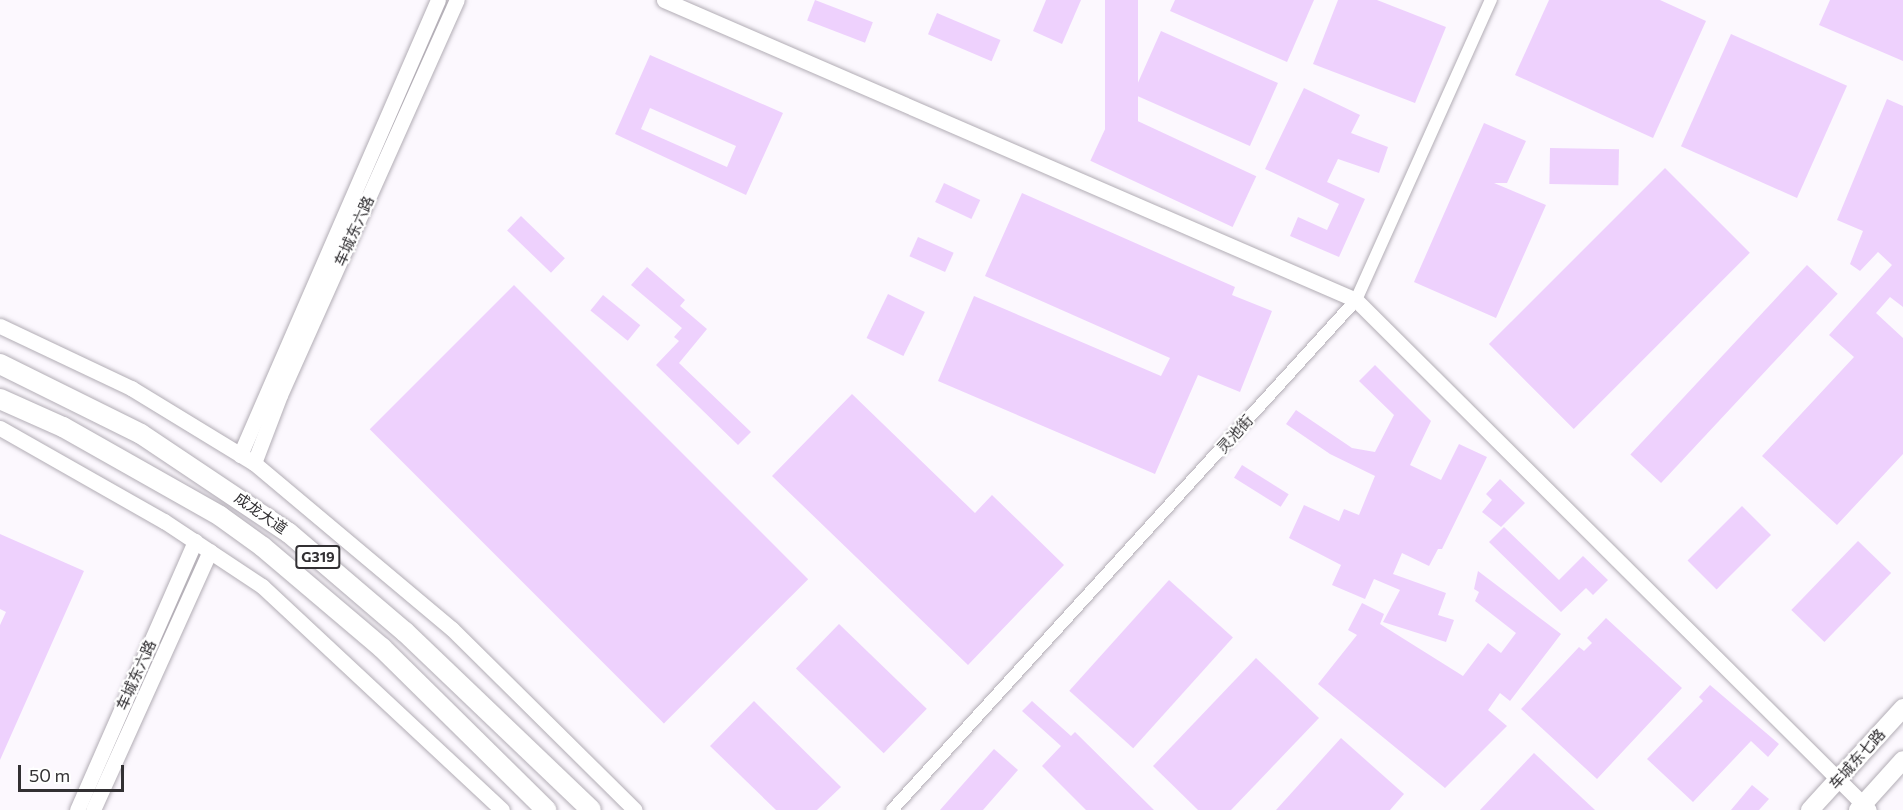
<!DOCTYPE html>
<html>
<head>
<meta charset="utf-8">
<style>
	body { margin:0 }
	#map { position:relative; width:1903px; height:810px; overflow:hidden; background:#fcf8fe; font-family:Commissioner,"Noto Sans SC",sans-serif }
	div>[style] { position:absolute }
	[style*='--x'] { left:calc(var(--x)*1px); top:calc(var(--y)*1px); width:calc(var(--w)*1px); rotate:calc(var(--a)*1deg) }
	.building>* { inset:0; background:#eed1fd; transform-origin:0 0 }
	.roads { filter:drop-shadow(0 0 2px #b2adb5) drop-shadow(0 0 2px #b2adb5) }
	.minor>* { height:12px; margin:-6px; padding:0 6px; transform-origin:6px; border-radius:6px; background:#fff }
	.tertiary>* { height:15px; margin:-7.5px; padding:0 7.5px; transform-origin:7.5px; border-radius:7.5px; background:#fff }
	.primary>* { height:18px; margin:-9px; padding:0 9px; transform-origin:9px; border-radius:9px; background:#fff }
	.trunk>* { height:20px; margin:-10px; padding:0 10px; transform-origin:10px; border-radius:10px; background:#fff }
	span { translate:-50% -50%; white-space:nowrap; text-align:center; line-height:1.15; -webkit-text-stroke:4.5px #fff; paint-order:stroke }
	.shield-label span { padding:2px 4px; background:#fff; border:2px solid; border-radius:4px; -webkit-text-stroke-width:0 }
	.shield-label { font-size:14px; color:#323033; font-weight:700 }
	.street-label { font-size:15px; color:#323033 }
	.scale { position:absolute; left:18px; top:765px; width:106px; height:27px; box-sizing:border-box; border:3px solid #323033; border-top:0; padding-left:8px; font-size:18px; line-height:21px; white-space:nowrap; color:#323033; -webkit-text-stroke:4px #fff; paint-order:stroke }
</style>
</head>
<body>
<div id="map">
	<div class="building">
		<i style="left:815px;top:0;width:62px;height:22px;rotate:21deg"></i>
		<i style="clip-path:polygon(1046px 0,1081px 0,1062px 44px,1033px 31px)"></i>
		<i style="left:1105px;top:0;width:33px;height:145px"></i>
		<i style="clip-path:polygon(1175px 0,1314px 0,1287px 62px,1170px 11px)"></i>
		<i style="clip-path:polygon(1338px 0,1377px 0,1446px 27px,1415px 103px,1313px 64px)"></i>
		<i style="clip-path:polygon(1549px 0,1660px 0,1706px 21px,1653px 138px,1515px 75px)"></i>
		<i style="clip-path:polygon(1830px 0,1903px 0,1903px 61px,1819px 25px)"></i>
		<i style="left:937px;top:13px;width:69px;height:23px;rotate:23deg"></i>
		<i style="left:1161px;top:31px;width:128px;height:69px;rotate:24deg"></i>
		<i style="left:1731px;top:34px;width:127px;height:123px;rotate:24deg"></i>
		<i style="clip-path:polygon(evenodd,650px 55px,783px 113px,746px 195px,615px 134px,650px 55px,650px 108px,736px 146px,727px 167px,641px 129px,650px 108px)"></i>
		<i style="clip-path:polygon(1304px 88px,1360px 115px,1351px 133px,1388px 147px,1379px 173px,1338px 159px,1327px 182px,1365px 199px,1339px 257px,1290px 236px,1298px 217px,1327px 230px,1339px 204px,1265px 169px)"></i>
		<i style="clip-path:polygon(1887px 99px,1903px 106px,1903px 307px,1890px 297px,1876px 313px,1903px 338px,1903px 454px,1837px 525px,1762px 456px,1854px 357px,1829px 335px,1892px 265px,1878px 252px,1860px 271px,1850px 264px,1863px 231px,1837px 220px)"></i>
		<i style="left:1114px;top:110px;width:157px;height:56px;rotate:25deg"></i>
		<i style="clip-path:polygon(1484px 123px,1526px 141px,1507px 183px,1494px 183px,1546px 205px,1496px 318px,1414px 282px)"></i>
		<i style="left:1550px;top:148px;width:69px;height:36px;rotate:1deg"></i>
		<i style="left:1665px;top:168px;width:120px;height:249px;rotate:45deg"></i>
		<i style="left:944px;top:183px;width:40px;height:21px;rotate:25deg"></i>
		<i style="clip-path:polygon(1022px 193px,1235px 287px,1232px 295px,1272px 311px,1240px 392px,1198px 375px,1155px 474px,938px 381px,974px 296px,1161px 376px,1170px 358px,985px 276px)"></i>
		<i style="left:521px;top:216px;width:61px;height:20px;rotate:44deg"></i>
		<i style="left:918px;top:237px;width:39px;height:21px;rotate:24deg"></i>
		<i style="left:1807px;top:265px;width:42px;height:259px;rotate:43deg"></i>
		<i style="clip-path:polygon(647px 267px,685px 300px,680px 306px,707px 329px,679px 363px,751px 432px,738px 445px,656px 365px,679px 341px,674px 337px,682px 328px,631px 285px)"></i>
		<i style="left:514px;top:285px;width:416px;height:204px;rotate:45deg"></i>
		<i style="left:888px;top:294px;width:41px;height:49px;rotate:26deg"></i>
		<i style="left:603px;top:295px;width:48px;height:20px;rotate:39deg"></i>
		<i style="clip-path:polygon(1375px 365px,1431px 421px,1410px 465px,1441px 480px,1459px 444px,1487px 457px,1442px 549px,1438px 549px,1429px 566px,1402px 553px,1393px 574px,1446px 593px,1438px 615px,1454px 620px,1446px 642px,1383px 622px,1400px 590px,1374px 579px,1365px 599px,1332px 585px,1341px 565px,1289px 538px,1304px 505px,1339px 521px,1344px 509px,1359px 515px,1375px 476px,1330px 454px,1286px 424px,1296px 410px,1352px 448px,1375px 452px,1394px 415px,1359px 381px)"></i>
		<i style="clip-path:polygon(852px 394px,975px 513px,992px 495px,1064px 565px,968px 665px,772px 476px)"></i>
		<i style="left:1242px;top:465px;width:55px;height:15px;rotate:32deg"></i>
		<i style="clip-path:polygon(1500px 479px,1525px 503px,1501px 527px,1482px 512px,1492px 500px,1486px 494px)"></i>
		<i style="left:1742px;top:506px;width:41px;height:77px;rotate:45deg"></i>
		<i style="clip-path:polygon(1504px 527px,1559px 580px,1583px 556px,1608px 580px,1593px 595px,1586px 588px,1561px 612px,1489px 542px)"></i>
		<i style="clip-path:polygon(0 534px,84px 571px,0 760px,0 625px,6px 612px,0 609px)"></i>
		<i style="left:1858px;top:541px;width:46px;height:96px;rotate:44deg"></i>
		<i style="clip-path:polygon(1478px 571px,1561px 634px,1510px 701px,1500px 693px,1488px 710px,1507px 726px,1445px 788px,1318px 684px,1357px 635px,1348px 630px,1362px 603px,1384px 614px,1380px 624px,1463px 676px,1488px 643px,1501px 653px,1516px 633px,1475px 601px,1479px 592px,1474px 589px)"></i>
		<i style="left:1169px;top:580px;width:86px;height:149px;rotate:42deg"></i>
		<i style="clip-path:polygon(1606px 618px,1682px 688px,1597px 779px,1521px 709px,1579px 647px,1584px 651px,1592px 643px,1587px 638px)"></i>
		<i style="left:839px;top:624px;width:122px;height:62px;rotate:44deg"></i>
		<i style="clip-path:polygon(1256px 658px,1319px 718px,1231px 810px,1198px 810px,1153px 766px)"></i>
		<i style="clip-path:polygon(1710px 685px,1779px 744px,1768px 757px,1751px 741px,1693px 802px,1647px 759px,1703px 701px,1699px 697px)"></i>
		<i style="clip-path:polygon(754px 701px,841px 787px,817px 810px,776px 810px,710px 746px)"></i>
		<i style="clip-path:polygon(1032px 701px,1071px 736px,1075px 732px,1154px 810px,1086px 810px,1042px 766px,1061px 746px,1022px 711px)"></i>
		<i style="clip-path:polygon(1341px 738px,1404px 794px,1390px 810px,1276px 810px)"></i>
		<i style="clip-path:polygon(994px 749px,1018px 770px,983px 810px,940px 810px)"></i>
		<i style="clip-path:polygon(1534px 753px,1595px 810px,1480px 810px)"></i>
		<i style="clip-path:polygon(1752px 785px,1769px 799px,1759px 810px,1731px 810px)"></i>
	</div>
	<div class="roads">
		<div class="minor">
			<i style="--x:892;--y:810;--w:689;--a:-47.7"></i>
			<i style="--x:1356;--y:300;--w:329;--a:-65.8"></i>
		</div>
		<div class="tertiary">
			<i style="--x:664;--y:0;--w:754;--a:23.44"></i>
			<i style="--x:1356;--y:300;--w:723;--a:44.83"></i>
			<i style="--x:0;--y:326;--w:145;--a:25.3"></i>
			<i style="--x:131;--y:388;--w:144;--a:31.4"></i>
			<i style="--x:254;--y:463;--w:258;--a:40"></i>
			<i style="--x:452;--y:629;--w:257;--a:44.7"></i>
			<i style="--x:0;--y:428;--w:189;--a:29.6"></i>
			<i style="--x:164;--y:521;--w:118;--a:33.6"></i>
			<i style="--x:262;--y:586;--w:328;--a:43"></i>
			<i style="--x:240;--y:455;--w:496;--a:-66.5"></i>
			<i style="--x:254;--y:463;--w:73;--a:-69.1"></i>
			<i style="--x:280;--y:395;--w:433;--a:-65.9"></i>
			<i style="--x:77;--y:810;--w:294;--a:-66.3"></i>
			<i style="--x:93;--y:810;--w:284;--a:-65.7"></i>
		</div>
		<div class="primary">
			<i style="--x:1810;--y:810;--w:138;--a:-47.6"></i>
			<i style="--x:1858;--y:810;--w:67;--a:-48"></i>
		</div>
		<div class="trunk">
			<i style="--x:0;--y:364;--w:157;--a:26.4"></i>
			<i style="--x:141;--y:434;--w:178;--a:33.8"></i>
			<i style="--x:289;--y:533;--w:153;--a:40.5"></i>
			<i style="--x:405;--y:632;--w:257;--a:43.7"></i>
			<i style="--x:0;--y:399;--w:69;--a:24"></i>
			<i style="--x:63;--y:427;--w:180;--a:29.5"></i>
			<i style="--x:220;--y:516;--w:53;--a:35.8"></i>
			<i style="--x:263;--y:547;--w:156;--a:40.3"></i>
			<i style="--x:382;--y:648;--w:231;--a:44.6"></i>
		</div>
	</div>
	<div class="shield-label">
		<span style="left:318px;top:557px">G319</span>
	</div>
	<div class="street-label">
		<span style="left:354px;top:231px;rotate:-66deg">车城东六路</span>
		<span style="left:1235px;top:434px;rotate:-48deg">灵池街</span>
		<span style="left:261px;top:513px;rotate:35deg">成龙大道</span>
		<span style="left:136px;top:675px;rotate:-66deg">车城东六路</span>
		<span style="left:1857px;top:759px;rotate:-48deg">车城东七路</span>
	</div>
	<div class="scale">50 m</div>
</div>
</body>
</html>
